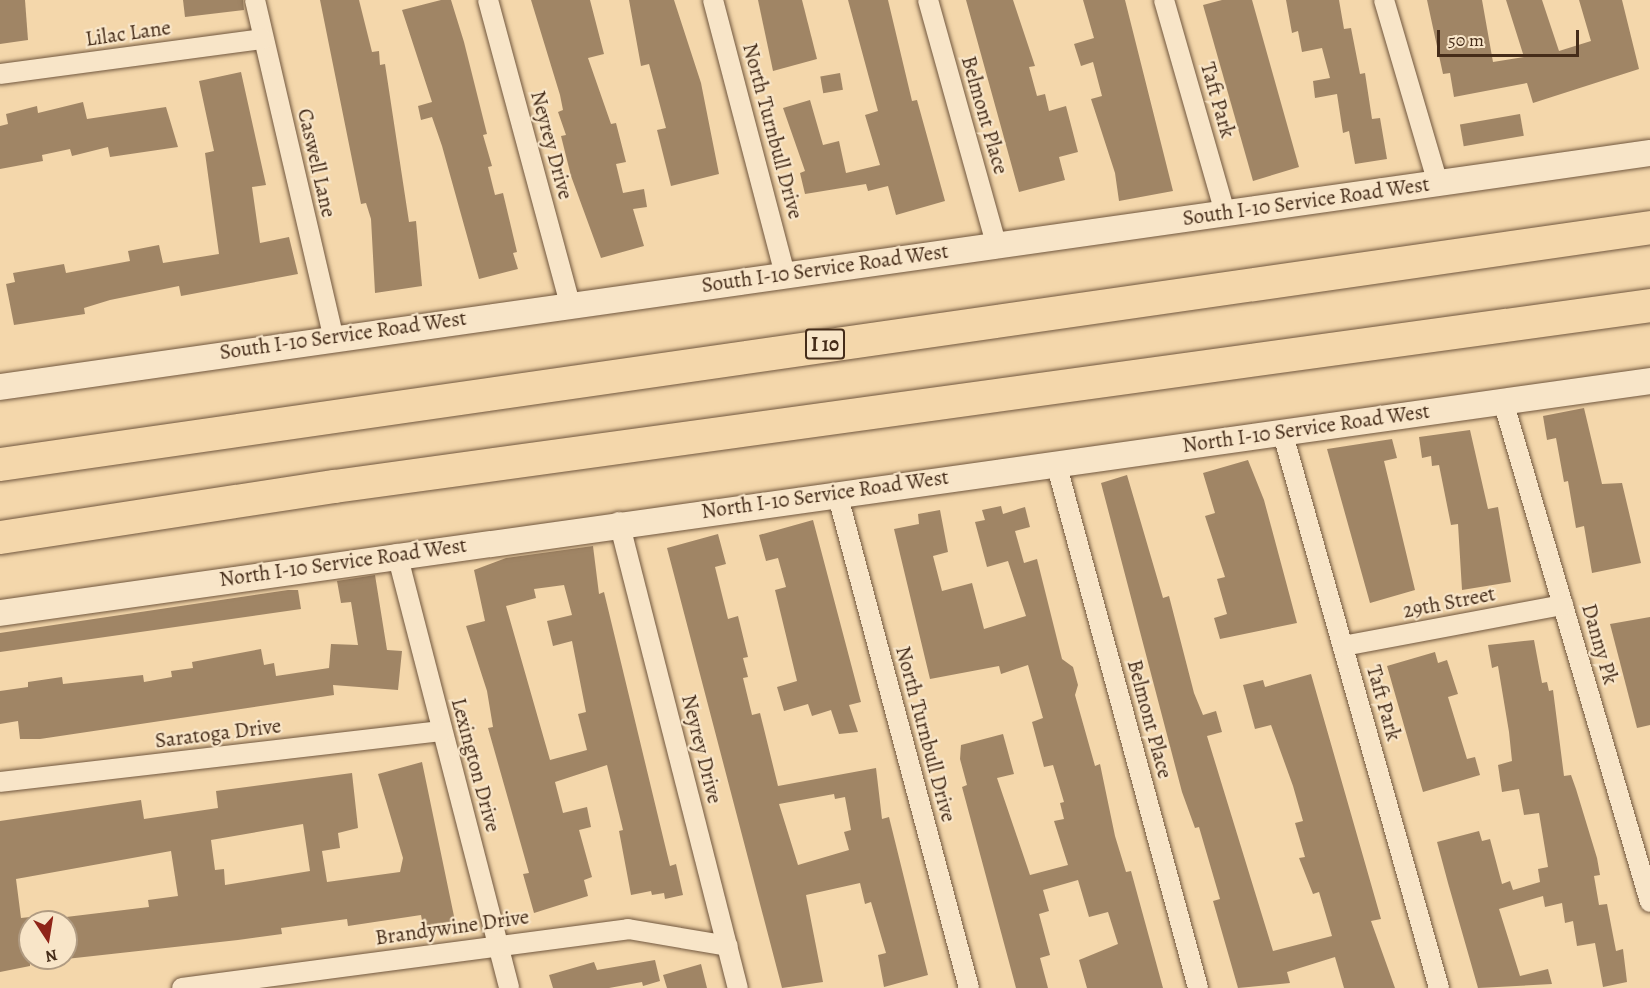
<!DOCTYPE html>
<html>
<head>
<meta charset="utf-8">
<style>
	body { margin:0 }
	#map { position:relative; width:1650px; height:988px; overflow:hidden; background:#f4d7ab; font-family:Alegreya,serif }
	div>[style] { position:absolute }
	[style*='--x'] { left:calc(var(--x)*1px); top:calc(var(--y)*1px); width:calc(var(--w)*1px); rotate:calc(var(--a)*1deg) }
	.building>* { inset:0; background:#a08565; transform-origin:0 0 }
	.roads { filter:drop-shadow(0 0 2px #71573e) drop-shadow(0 0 2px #71573e) }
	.minor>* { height:20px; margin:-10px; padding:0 10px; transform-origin:10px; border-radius:10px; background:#f8e5c8 }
	.tertiary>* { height:26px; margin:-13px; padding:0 13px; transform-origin:13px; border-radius:13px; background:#f8e5c8 }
	.motorway>* { height:33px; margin:-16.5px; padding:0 16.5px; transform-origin:16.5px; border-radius:16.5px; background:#f4d7ab }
	span { translate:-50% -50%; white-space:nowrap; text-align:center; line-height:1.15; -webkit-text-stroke:4.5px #f8e5c8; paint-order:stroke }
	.shield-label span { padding:2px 4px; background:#f8e5c8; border:2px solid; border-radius:4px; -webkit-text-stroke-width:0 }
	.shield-label { font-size:20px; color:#452c19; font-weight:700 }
	.street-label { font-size:21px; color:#452c19 }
	.north { position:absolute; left:18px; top:910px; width:60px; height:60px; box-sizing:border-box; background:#f8e5c8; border:2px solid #b09b82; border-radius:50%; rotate:168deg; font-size:16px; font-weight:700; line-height:24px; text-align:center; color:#452c19 }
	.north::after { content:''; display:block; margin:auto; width:21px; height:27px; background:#8f2418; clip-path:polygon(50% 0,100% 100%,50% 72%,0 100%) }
	.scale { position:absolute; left:1437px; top:30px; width:142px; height:27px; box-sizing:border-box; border:3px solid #452c19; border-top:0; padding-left:8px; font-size:18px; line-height:21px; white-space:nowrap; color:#452c19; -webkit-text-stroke:4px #f8e5c8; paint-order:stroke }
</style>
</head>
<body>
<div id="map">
	<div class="building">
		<i style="clip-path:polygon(0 0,25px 0,28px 40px,0 44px)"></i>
		<i style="clip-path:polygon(183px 0,243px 0,244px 10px,185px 17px)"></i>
		<i style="clip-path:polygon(320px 0,359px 0,372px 52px,379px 51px,380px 65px,385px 64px,409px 222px,416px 221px,422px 286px,375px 293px,371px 219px,366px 203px,361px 204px)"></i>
		<i style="clip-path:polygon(441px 0,451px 0,464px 42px,487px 134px,483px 135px,492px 166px,488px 167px,495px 195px,503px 193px,517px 252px,513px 253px,518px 269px,479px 279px,442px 146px,432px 117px,421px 120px,418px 106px,432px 102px,402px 10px)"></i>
		<i style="clip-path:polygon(531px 0,590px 0,604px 54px,588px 58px,611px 124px,616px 123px,626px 162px,616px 164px,623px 193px,644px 189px,647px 207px,633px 209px,644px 246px,601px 258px,571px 176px,561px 136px,566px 135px,558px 112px,563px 110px,560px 95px)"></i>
		<i style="clip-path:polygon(629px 0,674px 0,701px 83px,719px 174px,671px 186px,657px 130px,666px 128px,649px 64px,641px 66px)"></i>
		<i style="clip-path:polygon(758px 0,802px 0,817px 59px,773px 71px)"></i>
		<i style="clip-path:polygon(848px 0,888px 0,912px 101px,917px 100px,945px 201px,896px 215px,888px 186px,868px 191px,866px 184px,805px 194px,800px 173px,805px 171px,783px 108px,810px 100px,823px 145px,839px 141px,846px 173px,880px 165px,865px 115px,878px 111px)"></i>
		<i style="clip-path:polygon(966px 0,1013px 0,1035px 66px,1029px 67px,1037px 96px,1045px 94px,1049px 111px,1066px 106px,1078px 152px,1059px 157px,1065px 180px,1019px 192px)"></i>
		<i style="clip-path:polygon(1083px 0,1125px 0,1173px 191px,1119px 201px,1115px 173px,1091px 99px,1102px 96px,1093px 62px,1081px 66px,1074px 44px,1094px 38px)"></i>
		<i style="clip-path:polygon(1222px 0,1252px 0,1299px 167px,1253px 181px,1203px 5px)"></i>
		<i style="clip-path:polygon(1286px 0,1339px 0,1344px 29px,1351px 28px,1360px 74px,1365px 73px,1372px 119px,1380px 118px,1387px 159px,1355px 164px,1349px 131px,1343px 133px,1337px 94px,1315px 98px,1313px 81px,1330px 78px,1322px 48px,1302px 52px,1298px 31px,1292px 33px)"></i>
		<i style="clip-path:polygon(1427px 0,1482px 0,1493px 62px,1524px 57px,1506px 0,1542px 0,1559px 51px,1591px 41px,1579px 0,1622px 0,1639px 69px,1533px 103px,1527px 83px,1454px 97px,1450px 73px,1443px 74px)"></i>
		<i style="clip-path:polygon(241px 72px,266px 185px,252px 187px,260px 243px,289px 237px,298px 274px,181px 296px,179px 286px,110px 300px,84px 308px,85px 314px,14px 325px,6px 284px,15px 282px,13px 273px,64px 264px,66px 273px,130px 261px,128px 251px,159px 245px,163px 263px,219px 254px,205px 153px,214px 151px,199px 81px)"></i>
		<i style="left:840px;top:73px;width:17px;height:20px;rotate:80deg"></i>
		<i style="clip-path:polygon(83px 102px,87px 119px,166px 107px,178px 147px,110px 157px,108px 147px,72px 156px,70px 149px,42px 155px,43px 161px,0 169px,0 126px,8px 124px,6px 114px,37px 106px,38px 113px)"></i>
		<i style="left:1520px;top:114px;width:22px;height:61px;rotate:80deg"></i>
		<i style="clip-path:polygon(1584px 408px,1602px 484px,1622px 483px,1641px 563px,1592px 573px,1584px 526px,1576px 528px,1568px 481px,1564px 482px,1556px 438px,1547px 440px,1543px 416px)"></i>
		<i style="clip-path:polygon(1470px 430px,1488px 509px,1498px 507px,1511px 582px,1462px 590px,1458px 524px,1451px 525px,1439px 465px,1432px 466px,1431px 456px,1422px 458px,1419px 437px)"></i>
		<i style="clip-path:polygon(1392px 439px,1397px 458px,1384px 461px,1415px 590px,1370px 603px,1327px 449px)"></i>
		<i style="clip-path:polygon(1248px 460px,1264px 500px,1297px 623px,1220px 639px,1214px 618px,1227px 614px,1217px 579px,1225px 577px,1205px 516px,1215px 513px,1203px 473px)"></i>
		<i style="clip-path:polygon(1127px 475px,1163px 598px,1169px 596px,1194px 693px,1203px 715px,1216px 711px,1222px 732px,1207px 736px,1273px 951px,1332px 936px,1319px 892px,1313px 894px,1299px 858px,1305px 857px,1295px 823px,1303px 821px,1293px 786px,1271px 725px,1255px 729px,1243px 685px,1263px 680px,1265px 687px,1311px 674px,1381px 919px,1371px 921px,1395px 988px,1344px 988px,1335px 957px,1287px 972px,1290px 983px,1238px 988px,1213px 901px,1220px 899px,1199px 827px,1195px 828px,1182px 792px,1101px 483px)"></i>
		<i style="clip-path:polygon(1001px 506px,1003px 514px,1025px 507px,1030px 527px,1015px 531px,1024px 563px,1037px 559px,1062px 659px,1073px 667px,1078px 685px,1075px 695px,1095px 766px,1100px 764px,1115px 836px,1126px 872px,1131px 871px,1163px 988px,1087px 988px,1079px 960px,1118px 944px,1108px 912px,1089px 917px,1078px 880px,1043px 890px,1049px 911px,1039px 914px,1050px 955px,1040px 958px,1048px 988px,1016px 988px,962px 787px,967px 785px,960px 759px,961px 745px,1003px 734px,1014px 774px,997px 778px,1030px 875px,1068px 865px,1054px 821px,1064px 819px,1060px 803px,1064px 802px,1053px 765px,1044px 767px,1032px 722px,1043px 718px,1028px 665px,1001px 674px,999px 666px,930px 679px,894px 529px,919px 524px,918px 514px,940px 510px,948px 552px,933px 556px,942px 591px,972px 583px,984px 629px,1026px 616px,1008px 561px,987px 567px,975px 522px,985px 520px,982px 510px)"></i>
		<i style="clip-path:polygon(813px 520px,861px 702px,849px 705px,858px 732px,839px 734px,831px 710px,812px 716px,808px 704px,784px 711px,777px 687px,797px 681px,775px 590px,786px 587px,778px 558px,766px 561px,759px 535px)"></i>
		<i style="clip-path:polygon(evenodd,718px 534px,726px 564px,715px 567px,728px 619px,738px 616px,748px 657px,743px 658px,748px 677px,743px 678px,752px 715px,760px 713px,778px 786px,876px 768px,882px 819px,889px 817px,928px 975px,884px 987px,878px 955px,886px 953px,871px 902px,865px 904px,860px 883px,806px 895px,823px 982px,782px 988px,667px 548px,718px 534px,834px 794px,835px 799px,845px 797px,851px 830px,844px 832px,849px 850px,798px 865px,779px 804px,834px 794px)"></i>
		<i style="clip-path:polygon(evenodd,593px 546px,599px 594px,604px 592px,670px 866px,676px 864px,683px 895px,665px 899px,664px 893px,652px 895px,651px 891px,631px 895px,619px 831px,623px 830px,607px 765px,555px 782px,563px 813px,587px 807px,591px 827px,579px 830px,592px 877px,584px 880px,588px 896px,534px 913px,523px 874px,529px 873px,488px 728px,493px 727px,487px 691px,466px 626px,485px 621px,474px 570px,506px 558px,593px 546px,564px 585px,572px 615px,547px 621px,553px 646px,572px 641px,586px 712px,578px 714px,587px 750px,550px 760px,506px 606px,536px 598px,534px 589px,564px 585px)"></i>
		<i style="clip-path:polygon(375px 575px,387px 650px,402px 651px,398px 690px,333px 685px,334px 695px,40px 739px,20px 739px,18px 721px,0 724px,0 691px,28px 687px,28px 682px,62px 677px,63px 684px,143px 675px,144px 682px,172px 677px,171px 671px,193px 668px,192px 662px,261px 649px,264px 665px,274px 663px,276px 676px,329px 668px,331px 644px,358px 645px,351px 602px,341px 603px,337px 581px)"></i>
		<i style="clip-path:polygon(288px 590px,298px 590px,301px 609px,0 652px,0 633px)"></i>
		<i style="clip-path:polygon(1650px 617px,1650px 725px,1637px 728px,1610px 624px)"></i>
		<i style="clip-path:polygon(1534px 640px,1542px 683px,1547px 682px,1549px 691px,1553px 690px,1564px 776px,1571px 775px,1576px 789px,1597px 858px,1600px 875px,1594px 876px,1599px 905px,1607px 904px,1616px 951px,1623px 949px,1627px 982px,1603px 987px,1595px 943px,1577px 946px,1573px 921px,1565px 923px,1562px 903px,1545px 907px,1543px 896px,1499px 909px,1520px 976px,1548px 969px,1552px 984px,1478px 988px,1448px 883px,1437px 842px,1479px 831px,1482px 841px,1490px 839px,1502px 884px,1510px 881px,1513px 890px,1540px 882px,1538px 869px,1548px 867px,1539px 813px,1524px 815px,1519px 789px,1502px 792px,1498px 765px,1512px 761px,1509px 732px,1498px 666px,1492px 668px,1488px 645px)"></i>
		<i style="clip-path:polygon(1435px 652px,1438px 663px,1447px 660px,1458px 694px,1448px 697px,1467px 759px,1475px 757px,1480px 775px,1423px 792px,1387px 666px)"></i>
		<i style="clip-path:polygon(evenodd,422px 762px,455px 921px,423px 926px,421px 915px,348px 926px,347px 919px,281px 928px,282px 934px,238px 940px,66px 959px,66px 917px,149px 907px,148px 900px,178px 896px,171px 851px,16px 879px,21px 918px,30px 917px,30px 966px,0 972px,0 821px,141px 800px,144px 819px,218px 808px,216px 791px,352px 773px,358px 828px,338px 833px,340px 848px,322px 851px,327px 882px,400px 872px,403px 858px,378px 774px,422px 762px,303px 824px,310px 871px,225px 885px,224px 869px,215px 870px,211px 840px,303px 824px)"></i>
		<i style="clip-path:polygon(655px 960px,660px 981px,643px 986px,642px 982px,609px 988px,553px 988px,549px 975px,594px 962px,597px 970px)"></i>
		<i style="clip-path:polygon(701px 964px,707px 988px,667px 988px,663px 975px)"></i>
	</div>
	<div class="roads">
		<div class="minor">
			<i style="--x:255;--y:0;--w:345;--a:76.9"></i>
			<i style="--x:488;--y:0;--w:314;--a:74.9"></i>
			<i style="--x:713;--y:0;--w:283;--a:75.3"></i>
			<i style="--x:928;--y:0;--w:253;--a:74.4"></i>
			<i style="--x:1164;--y:0;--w:222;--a:74"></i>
			<i style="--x:1384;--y:0;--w:191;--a:73.6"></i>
			<i style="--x:0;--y:74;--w:265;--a:-7.6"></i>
			<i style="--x:1503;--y:401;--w:522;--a:73.65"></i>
			<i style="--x:1282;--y:431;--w:579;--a:74.26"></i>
			<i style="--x:1056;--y:463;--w:544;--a:74.86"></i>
			<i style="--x:837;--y:493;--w:512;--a:75.07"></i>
			<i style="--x:619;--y:522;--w:481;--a:75.7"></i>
			<i style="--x:397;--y:554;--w:448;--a:75.5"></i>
			<i style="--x:1343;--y:646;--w:224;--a:-10.6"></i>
			<i style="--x:0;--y:782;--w:445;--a:-6.6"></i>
			<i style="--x:182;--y:988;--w:450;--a:-7.5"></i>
			<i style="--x:628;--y:929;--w:101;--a:9.6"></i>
		</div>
		<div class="tertiary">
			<i style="--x:0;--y:387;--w:1667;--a:-8.07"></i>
			<i style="--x:0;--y:613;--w:1666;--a:-8"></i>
		</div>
		<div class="motorway">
			<i style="--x:0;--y:464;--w:1667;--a:-8.17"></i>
			<i style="--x:0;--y:537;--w:338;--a:-8.7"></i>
			<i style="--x:334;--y:486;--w:1328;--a:-7.83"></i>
		</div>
	</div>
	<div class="shield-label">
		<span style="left:825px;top:344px">I 10</span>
	</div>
	<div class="street-label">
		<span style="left:128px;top:33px;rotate:-8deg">Lilac Lane</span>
		<span style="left:1218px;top:100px;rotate:74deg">Taft Park</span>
		<span style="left:985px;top:115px;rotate:74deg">Belmont Place</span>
		<span style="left:773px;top:131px;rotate:75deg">North Turnbull Drive</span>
		<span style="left:552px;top:145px;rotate:75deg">Neyrey Drive</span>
		<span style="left:317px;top:163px;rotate:77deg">Caswell Lane</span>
		<span style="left:1306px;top:201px;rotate:-8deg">South I-10 Service Road West</span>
		<span style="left:825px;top:268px;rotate:-8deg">South I-10 Service Road West</span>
		<span style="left:343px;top:335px;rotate:-8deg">South I-10 Service Road West</span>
		<span style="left:1306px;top:428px;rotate:-8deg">North I-10 Service Road West</span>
		<span style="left:825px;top:494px;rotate:-8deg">North I-10 Service Road West</span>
		<span style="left:343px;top:562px;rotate:-8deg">North I-10 Service Road West</span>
		<span style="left:1449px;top:602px;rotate:-11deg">29th Street</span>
		<span style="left:1600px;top:644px;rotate:74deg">Danny Pk</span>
		<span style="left:1384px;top:703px;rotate:74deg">Taft Park</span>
		<span style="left:1150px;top:719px;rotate:75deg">Belmont Place</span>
		<span style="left:218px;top:733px;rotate:-7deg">Saratoga Drive</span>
		<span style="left:926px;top:734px;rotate:75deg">North Turnbull Drive</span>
		<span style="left:702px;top:749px;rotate:76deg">Neyrey Drive</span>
		<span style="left:476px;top:765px;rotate:75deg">Lexington Drive</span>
		<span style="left:452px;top:927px;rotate:-8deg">Brandywine Drive</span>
	</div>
	<div class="north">N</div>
	<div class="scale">50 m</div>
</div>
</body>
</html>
